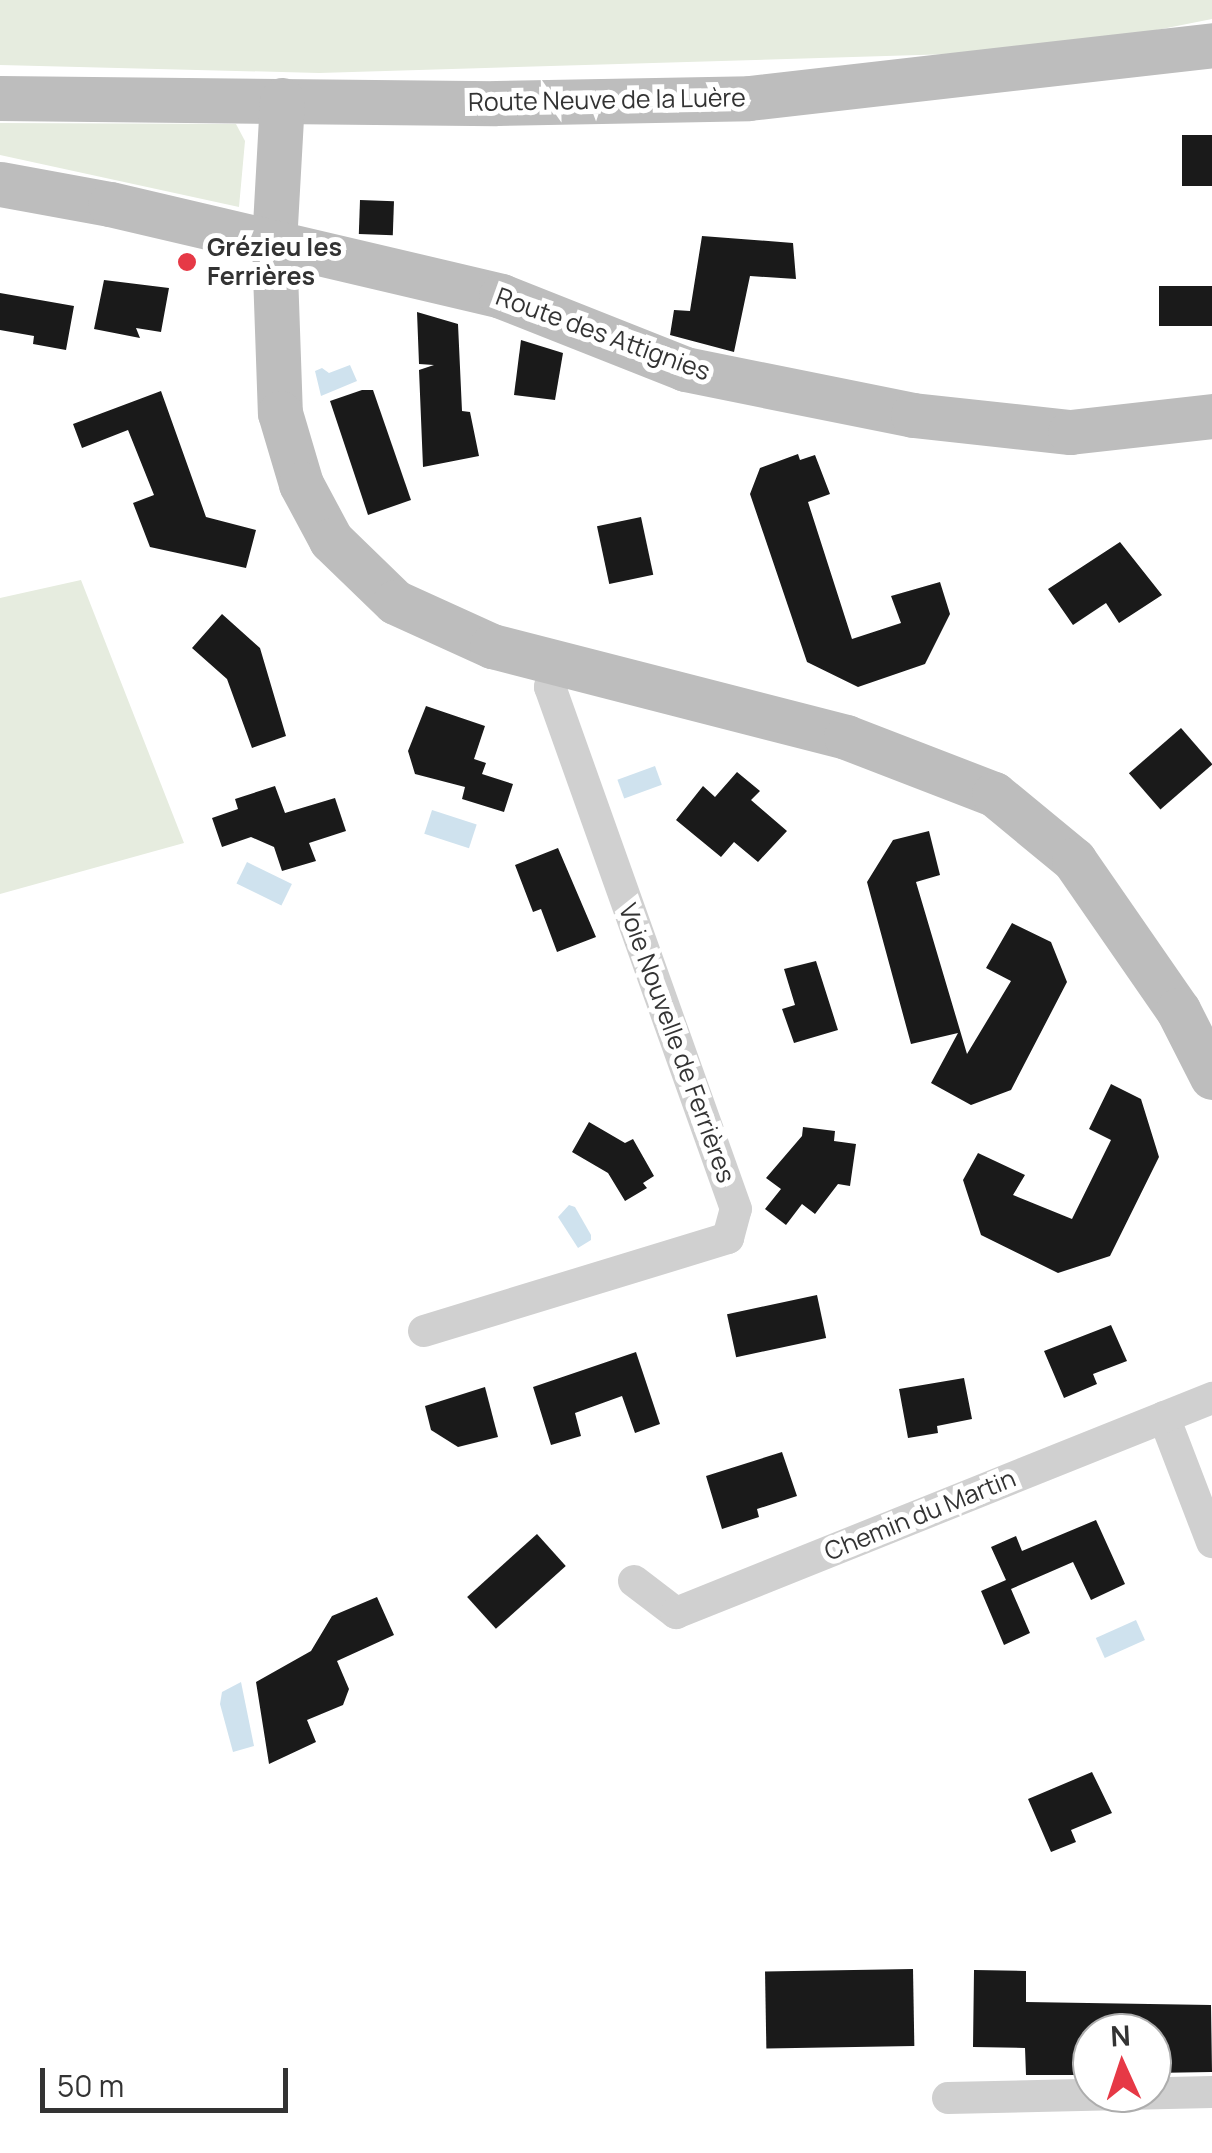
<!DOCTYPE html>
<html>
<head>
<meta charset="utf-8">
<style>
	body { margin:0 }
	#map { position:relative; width:1212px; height:2153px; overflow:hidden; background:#fff; font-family:Manrope,sans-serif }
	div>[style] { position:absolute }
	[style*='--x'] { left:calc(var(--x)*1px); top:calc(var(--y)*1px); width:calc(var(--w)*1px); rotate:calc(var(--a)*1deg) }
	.green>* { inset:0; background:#e6ecdf }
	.water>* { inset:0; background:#cfe2ee; transform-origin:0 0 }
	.building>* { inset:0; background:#1a1a1a; transform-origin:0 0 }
	.street>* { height:32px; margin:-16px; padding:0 16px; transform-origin:16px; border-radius:16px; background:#d0d0d0 }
	.secondary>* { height:45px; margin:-22.5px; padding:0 22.5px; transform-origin:22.5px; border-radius:22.5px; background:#bdbdbd }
	.dots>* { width:28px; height:28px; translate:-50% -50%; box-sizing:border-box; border:5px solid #fff; border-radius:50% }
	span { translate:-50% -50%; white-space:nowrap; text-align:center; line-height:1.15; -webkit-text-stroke:10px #fff; paint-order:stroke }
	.street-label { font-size:25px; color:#333 }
	.poi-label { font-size:25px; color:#333; font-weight:700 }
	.left { translate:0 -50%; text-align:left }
	.north { position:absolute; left:1072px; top:2013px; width:100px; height:100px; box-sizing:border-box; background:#fff; border:2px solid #adadad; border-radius:50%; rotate:357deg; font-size:28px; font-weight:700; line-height:40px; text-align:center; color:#333 }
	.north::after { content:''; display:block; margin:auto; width:35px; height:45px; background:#e63946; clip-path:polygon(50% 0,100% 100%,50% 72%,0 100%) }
	.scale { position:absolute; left:40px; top:2068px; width:248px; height:45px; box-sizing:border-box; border:5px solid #333; border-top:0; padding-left:12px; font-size:30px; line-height:35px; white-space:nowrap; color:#333; -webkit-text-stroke:8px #fff; paint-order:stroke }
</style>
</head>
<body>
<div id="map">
	<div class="green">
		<i style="clip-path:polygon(0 0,1212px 0,1212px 19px,1051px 51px,319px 73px,0 65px)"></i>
		<i style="clip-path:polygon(0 123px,236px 124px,245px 141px,239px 207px,0 155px)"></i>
		<i style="clip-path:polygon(81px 580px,184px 843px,0 894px,0 598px)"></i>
	</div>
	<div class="water">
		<i style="clip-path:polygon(350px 365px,357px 381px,321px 396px,315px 371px,322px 368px,329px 373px)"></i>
		<i style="left:655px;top:766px;width:20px;height:40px;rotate:70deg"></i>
		<i style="left:432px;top:810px;width:47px;height:25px;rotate:18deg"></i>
		<i style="left:247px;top:862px;width:50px;height:24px;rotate:26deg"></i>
		<i style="clip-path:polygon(569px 1205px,575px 1207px,591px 1235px,591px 1240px,578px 1248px,558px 1217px)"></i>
		<i style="left:1136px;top:1620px;width:22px;height:44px;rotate:66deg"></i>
		<i style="clip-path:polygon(241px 1682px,254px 1746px,233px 1752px,220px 1704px,222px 1692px)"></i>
	</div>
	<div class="building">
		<i style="left:1182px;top:135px;width:30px;height:51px"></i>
		<i style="left:360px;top:200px;width:34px;height:34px;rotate:2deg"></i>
		<i style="clip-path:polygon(702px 236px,793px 243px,796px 279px,750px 276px,734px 352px,670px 335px,674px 310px,690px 311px)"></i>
		<i style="clip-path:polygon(104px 280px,169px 288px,161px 332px,136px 328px,140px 338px,94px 329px)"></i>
		<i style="left:1212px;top:286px;width:40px;height:53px;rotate:90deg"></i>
		<i style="clip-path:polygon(0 293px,74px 306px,66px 350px,33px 344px,34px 336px,0 330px)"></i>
		<i style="clip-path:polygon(417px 312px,458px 324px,462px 411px,470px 412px,479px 456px,423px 467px,419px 370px,434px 365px,419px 364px)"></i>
		<i style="clip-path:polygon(521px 340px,563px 353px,555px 400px,514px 395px)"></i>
		<i style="clip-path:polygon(362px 390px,373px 390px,411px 500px,368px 515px,330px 401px)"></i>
		<i style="clip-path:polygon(161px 391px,206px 517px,256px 530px,246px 568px,150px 547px,133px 503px,154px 495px,128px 430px,82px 448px,73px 424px)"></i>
		<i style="clip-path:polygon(798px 454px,800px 460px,815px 455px,830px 494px,808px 502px,852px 639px,901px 623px,891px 596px,940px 582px,950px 614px,925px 664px,858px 687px,807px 662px,750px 494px,760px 468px)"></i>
		<i style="left:641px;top:517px;width:59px;height:45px;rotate:78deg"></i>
		<i style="clip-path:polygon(1120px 542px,1162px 595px,1119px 623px,1106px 603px,1073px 625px,1048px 589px)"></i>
		<i style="clip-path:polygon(222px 614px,260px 648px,286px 736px,252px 748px,227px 679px,192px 648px)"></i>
		<i style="clip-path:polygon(426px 706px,485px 726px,474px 759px,486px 763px,482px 774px,513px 784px,504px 812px,462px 799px,465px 787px,415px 774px,408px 751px)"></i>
		<i style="left:1181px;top:728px;width:48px;height:69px;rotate:49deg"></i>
		<i style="clip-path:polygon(737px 772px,760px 791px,751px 800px,787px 831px,758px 862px,734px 842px,721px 857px,676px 820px,703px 786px,715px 797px)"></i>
		<i style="clip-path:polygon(275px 786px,285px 813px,335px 798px,346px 831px,309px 843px,316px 861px,282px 871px,274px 847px,251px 837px,222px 847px,212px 818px,238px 809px,235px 799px)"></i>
		<i style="clip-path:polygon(929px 831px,940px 875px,916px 882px,967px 1054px,1011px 981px,986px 968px,1012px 923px,1051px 942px,1067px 982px,1011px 1090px,971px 1105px,931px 1083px,958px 1033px,911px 1044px,867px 882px,893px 840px)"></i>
		<i style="clip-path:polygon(558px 848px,596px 937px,557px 952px,541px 909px,533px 912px,515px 865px)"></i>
		<i style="clip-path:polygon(816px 961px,838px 1030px,794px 1043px,782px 1009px,795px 1005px,784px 969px)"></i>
		<i style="clip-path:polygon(1111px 1084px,1141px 1099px,1159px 1157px,1110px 1256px,1058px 1273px,981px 1235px,963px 1180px,978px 1153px,1025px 1175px,1013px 1195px,1072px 1219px,1111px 1140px,1089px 1129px)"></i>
		<i style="clip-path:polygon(589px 1122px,625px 1143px,633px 1139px,654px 1176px,643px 1183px,647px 1188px,625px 1201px,608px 1173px,572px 1152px)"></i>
		<i style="clip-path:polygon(803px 1127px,835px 1131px,834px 1141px,856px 1144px,850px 1186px,838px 1184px,815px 1214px,802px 1204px,786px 1225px,765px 1209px,781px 1189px,766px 1178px,802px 1136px)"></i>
		<i style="left:817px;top:1295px;width:44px;height:92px;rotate:78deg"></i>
		<i style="clip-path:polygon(1111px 1325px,1127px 1361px,1093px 1374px,1097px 1384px,1064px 1398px,1044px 1351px)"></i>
		<i style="clip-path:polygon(636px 1352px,660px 1424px,635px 1433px,622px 1396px,575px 1413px,581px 1436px,551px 1445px,533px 1387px)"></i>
		<i style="clip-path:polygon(964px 1378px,972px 1419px,937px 1426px,938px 1433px,908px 1438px,899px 1389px)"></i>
		<i style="clip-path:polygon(485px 1387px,498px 1437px,458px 1447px,431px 1430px,425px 1406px)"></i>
		<i style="clip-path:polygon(782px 1452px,797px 1496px,757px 1509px,759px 1517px,722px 1529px,706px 1476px)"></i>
		<i style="clip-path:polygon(1096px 1520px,1125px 1584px,1091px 1600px,1073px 1562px,1011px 1589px,1030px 1633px,1004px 1645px,981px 1591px,1006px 1580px,991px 1547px,1016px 1536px,1022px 1551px)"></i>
		<i style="left:537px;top:1534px;width:43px;height:94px;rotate:48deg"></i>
		<i style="clip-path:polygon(377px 1597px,394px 1635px,337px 1661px,349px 1689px,343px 1705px,307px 1720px,316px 1742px,269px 1764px,256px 1682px,311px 1651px,332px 1616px)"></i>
		<i style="clip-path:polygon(1092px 1772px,1112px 1813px,1071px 1830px,1076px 1842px,1051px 1852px,1028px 1799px)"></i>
		<i style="left:913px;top:1969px;width:77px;height:148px;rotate:89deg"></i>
		<i style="clip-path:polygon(974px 1970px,1026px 1971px,1026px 2002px,1211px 2005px,1212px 2072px,1152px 2073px,1152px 2033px,1092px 2033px,1092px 2075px,1026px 2075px,1025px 2048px,973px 2047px)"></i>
	</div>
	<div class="street">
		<i style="--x:424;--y:1331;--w:318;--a:-17"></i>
		<i style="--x:728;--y:1238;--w:30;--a:-75"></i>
		<i style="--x:736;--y:1209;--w:554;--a:-109.61"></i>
		<i style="--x:550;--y:687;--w:25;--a:-79"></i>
		<i style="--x:1164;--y:1417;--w:134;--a:69"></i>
		<i style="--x:634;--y:1581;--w:53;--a:37.3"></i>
		<i style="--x:676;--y:1613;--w:578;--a:-21.86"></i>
		<i style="--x:948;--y:2098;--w:264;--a:-1.3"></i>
	</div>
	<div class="secondary">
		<i style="--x:0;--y:98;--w:496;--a:0.6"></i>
		<i style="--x:496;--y:103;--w:253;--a:-1.1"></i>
		<i style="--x:749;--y:98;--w:466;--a:-6.5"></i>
		<i style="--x:282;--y:100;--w:144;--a:93.2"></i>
		<i style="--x:274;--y:244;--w:169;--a:88"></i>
		<i style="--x:280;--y:413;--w:74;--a:73.5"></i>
		<i style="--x:301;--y:484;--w:64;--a:61.8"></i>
		<i style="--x:331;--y:540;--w:89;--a:44.1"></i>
		<i style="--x:395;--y:602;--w:107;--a:24.4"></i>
		<i style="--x:492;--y:646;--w:366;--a:14.4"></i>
		<i style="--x:846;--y:737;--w:159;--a:21.1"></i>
		<i style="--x:994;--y:794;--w:104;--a:39.5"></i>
		<i style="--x:1074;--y:860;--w:183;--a:55.3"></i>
		<i style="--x:1178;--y:1010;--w:75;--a:63.1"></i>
		<i style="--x:0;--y:184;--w:112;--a:10.3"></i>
		<i style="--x:110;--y:204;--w:402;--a:13.2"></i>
		<i style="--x:501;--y:296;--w:198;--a:21.6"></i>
		<i style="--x:685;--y:369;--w:233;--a:11.4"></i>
		<i style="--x:913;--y:415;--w:158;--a:6.2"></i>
		<i style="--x:1070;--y:432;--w:143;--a:-6.4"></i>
	</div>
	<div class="dots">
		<i style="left:187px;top:262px;background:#e63946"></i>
	</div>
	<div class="street-label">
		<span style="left:607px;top:100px;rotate:-1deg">Route Neuve de la Luère</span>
		<span style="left:603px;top:334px;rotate:20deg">Route des Attignies</span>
		<span style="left:677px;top:1043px;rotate:70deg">Voie Nouvelle de Ferrières</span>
		<span style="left:920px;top:1515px;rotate:-22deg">Chemin du Martin</span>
	</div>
	<div class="poi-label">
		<span class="left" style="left:207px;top:262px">Grézieu les<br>Ferrières</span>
	</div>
	<div class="north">N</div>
	<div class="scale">50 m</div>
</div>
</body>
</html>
